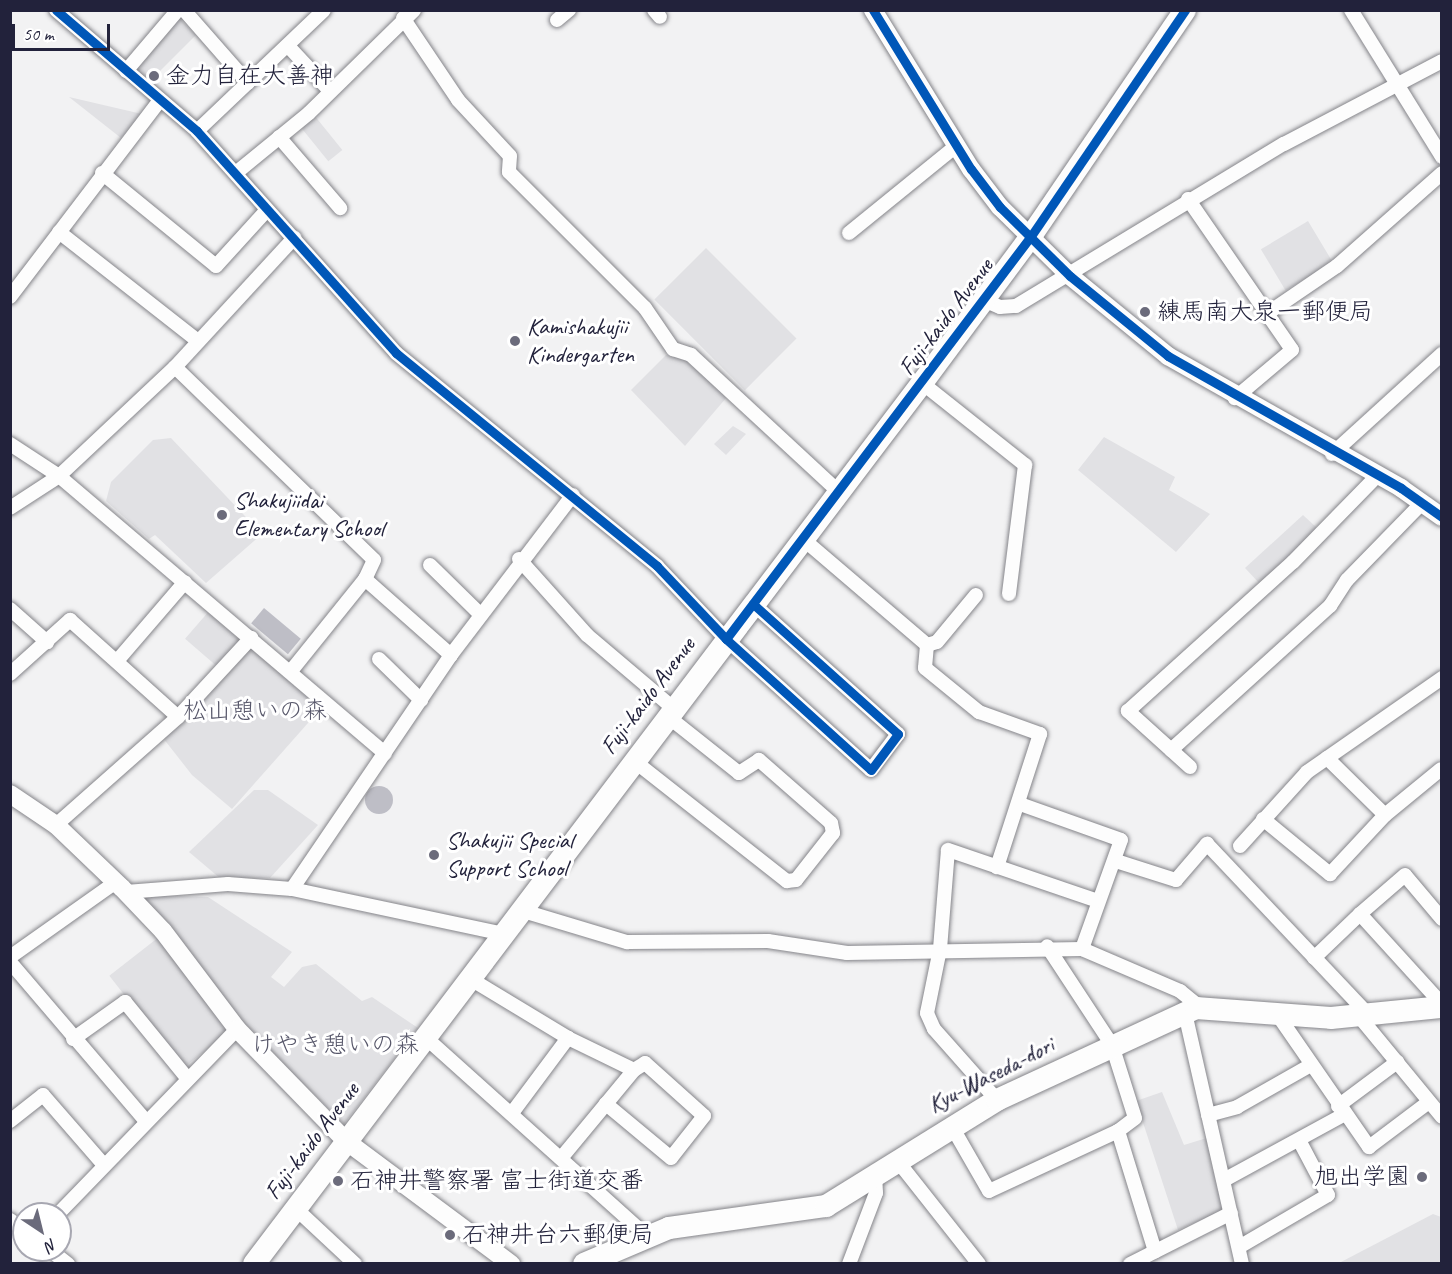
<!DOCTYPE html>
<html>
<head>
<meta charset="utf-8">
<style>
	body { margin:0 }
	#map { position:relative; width:1452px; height:1274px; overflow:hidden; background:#f2f2f3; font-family:Caveat,"Klee One",sans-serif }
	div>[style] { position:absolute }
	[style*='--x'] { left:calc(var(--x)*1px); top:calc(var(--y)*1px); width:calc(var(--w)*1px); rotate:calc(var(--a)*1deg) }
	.green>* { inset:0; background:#e1e1e4; transform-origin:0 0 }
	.water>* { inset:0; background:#bebec6; transform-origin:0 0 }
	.round { border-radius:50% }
	.roads { filter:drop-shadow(0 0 2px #848489) drop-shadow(0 0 2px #848489) }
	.minor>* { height:14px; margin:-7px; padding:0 7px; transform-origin:7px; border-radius:7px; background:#fdfdfd }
	.tertiary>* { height:18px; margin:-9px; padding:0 9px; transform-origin:9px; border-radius:9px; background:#fdfdfd }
	.primary>* { height:22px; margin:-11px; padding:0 11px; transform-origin:11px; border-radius:11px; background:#fdfdfd }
	.cycleway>* { height:9px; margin:-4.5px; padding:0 4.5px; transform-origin:4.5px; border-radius:4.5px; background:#0057b8 }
	.dots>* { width:16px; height:16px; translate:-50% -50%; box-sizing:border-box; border:3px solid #fff; border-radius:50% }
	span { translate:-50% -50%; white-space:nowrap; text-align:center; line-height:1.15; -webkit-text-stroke:6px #fff; paint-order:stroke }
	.poi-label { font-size:24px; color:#22223b }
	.left { translate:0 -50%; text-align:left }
	.right { translate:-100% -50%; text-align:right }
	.street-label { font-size:24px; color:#22223b }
	.park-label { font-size:24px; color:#57576a }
	.frame { position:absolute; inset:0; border:12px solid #22223b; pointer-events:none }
	.north { position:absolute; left:12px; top:1202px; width:60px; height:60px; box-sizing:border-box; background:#fff; border:2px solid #a7a7b1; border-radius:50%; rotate:145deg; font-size:16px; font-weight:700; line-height:24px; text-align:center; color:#22223b }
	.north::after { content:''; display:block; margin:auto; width:21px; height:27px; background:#6b6b7b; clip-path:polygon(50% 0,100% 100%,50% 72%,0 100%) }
	.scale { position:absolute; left:12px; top:24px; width:98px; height:27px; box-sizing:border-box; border:3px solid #22223b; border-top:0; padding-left:8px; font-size:18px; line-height:21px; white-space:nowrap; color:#22223b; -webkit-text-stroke:4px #fff; paint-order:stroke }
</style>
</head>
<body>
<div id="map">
	<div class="green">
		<i style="clip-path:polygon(178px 17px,196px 35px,148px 83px,135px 66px)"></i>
		<i style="clip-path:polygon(69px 97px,142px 114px,121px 138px)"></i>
		<i style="left:314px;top:115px;width:45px;height:18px;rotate:51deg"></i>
		<i style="left:1308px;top:221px;width:48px;height:55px;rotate:59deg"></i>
		<i style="left:706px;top:248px;width:128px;height:73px;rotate:45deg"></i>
		<i style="clip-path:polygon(666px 355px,686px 358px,727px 397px,685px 446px,631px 390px)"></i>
		<i style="clip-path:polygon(733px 426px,746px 434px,726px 455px,714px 444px)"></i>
		<i style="clip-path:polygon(1104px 437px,1175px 477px,1169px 490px,1210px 514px,1176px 552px,1078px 470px)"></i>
		<i style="clip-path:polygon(171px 438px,262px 534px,206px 583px,155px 535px,149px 539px,106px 501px,111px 482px,153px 440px)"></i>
		<i style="clip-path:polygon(1303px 515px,1317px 528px,1260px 584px,1245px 568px)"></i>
		<i style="left:210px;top:610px;width:46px;height:38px;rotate:41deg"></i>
		<i style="clip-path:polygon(252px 642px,323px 706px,232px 809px,192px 775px,163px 738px)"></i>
		<i style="clip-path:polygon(254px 790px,268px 790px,318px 825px,270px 878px,221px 879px,189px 852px)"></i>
		<i style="clip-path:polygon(141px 895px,208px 897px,292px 952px,271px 977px,284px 987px,302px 967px,316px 964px,362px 1001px,372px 997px,418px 1028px,344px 1124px,250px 1031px)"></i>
		<i style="left:159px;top:937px;width:118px;height:63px;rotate:52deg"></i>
		<i style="clip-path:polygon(1162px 1092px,1184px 1145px,1210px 1137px,1226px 1209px,1178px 1230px,1136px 1101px)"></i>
		<i style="clip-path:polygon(1433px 1214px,1441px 1217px,1441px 1263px,1339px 1263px)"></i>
	</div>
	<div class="water">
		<i style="left:264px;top:608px;width:48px;height:20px;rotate:40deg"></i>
		<i class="round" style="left:365px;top:786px;width:28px;height:28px"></i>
	</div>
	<div class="roads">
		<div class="minor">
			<i style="--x:56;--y:10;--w:186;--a:40.6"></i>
			<i style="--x:197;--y:131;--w:298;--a:48.1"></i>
			<i style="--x:396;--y:353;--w:337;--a:39.2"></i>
			<i style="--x:657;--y:566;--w:100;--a:46.6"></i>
			<i style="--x:726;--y:639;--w:195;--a:42.1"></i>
			<i style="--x:871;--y:770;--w:45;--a:-53.1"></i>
			<i style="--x:898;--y:734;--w:195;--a:-138.1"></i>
			<i style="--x:184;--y:10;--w:97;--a:48.8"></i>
			<i style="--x:654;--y:10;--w:9;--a:49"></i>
			<i style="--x:1351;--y:10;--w:173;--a:58.2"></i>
			<i style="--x:403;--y:18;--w:99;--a:56.1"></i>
			<i style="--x:458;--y:100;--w:76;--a:47.1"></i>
			<i style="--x:510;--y:156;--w:16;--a:94"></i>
			<i style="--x:509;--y:172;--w:192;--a:45"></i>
			<i style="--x:645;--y:308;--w:50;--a:55.7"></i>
			<i style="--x:673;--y:349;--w:19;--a:18"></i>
			<i style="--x:691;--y:355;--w:200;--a:42.8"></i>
			<i style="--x:557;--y:20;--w:16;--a:-40"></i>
			<i style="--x:288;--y:46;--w:62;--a:47"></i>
			<i style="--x:126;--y:71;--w:80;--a:-49.6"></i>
			<i style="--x:197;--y:131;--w:175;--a:-43.6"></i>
			<i style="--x:279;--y:137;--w:94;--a:49.3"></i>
			<i style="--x:237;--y:172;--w:93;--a:-39.3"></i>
			<i style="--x:309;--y:113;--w:147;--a:-44.4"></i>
			<i style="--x:102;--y:173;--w:147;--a:39.2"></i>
			<i style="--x:216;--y:266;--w:76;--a:-47.7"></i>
			<i style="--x:1188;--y:199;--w:183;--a:55.4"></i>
			<i style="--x:1292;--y:350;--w:75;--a:139.9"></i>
			<i style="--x:59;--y:232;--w:177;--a:38.1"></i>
			<i style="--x:849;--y:233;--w:136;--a:-39.1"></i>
			<i style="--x:10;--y:297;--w:248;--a:-52.7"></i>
			<i style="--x:984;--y:300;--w:17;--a:24"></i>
			<i style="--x:1000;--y:307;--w:16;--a:-4"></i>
			<i style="--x:1016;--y:306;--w:313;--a:-31.2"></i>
			<i style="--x:1284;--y:144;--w:178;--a:-27.7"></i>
			<i style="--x:1268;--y:313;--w:83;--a:-34.3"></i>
			<i style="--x:1337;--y:266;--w:140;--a:-41.5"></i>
			<i style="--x:175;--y:367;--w:277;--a:44.1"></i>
			<i style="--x:374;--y:560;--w:21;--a:115"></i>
			<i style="--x:365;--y:579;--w:118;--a:128.8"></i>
			<i style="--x:922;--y:383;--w:132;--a:38.5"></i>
			<i style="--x:1025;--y:465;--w:130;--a:97.1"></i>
			<i style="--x:10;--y:444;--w:59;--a:33.1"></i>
			<i style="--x:59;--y:476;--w:428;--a:40.4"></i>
			<i style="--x:1332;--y:454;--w:149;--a:-42.3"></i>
			<i style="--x:10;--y:508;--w:59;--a:-33.1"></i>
			<i style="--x:59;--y:476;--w:159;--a:-43.2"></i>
			<i style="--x:175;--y:367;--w:176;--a:-47.3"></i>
			<i style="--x:803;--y:539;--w:163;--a:40.5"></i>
			<i style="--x:927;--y:645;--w:23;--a:95"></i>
			<i style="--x:925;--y:668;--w:70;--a:39.2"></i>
			<i style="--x:979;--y:712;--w:65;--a:19.8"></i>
			<i style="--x:1040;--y:734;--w:140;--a:107.9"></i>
			<i style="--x:519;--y:559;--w:102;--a:48.2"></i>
			<i style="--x:587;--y:635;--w:113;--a:40.3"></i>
			<i style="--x:430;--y:565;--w:71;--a:44.4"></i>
			<i style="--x:365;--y:579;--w:115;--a:41.5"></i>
			<i style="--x:10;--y:609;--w:50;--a:41.7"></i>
			<i style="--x:927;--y:645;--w:10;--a:-17"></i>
			<i style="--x:937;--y:642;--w:61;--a:-50.3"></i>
			<i style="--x:379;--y:659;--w:59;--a:44.3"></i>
			<i style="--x:117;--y:661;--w:104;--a:-49.3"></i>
			<i style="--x:10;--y:674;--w:81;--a:-42"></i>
			<i style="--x:70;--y:620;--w:145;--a:41.9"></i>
			<i style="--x:178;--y:717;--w:163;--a:138.5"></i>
			<i style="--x:178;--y:717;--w:108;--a:-47.3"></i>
			<i style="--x:1171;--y:750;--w:215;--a:-42.2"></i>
			<i style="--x:1330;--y:606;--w:31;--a:-57"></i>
			<i style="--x:1347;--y:580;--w:107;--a:-45.8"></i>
			<i style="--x:1327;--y:758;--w:81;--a:44.5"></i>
			<i style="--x:1385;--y:815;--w:72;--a:-39.4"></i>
			<i style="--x:633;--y:760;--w:196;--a:38.2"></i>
			<i style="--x:787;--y:881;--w:9;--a:-6"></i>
			<i style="--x:796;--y:880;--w:60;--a:-51.8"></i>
			<i style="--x:833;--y:833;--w:10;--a:-101"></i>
			<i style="--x:831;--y:823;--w:96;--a:-138.8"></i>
			<i style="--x:759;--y:760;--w:24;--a:147"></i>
			<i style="--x:739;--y:773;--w:92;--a:-141.6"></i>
			<i style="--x:1190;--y:767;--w:84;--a:-137.9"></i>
			<i style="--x:1128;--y:711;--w:222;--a:-42.1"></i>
			<i style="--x:1293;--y:562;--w:119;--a:-45.7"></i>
			<i style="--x:1020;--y:804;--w:107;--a:19.6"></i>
			<i style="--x:1121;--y:840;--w:116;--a:109.7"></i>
			<i style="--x:1263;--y:819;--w:87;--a:39.4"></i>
			<i style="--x:1330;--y:874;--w:81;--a:-47"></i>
			<i style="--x:1240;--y:846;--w:100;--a:-47.8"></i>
			<i style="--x:1307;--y:772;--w:165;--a:-34.8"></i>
			<i style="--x:1116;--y:861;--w:63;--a:17.6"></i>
			<i style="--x:1176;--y:880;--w:48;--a:-49.3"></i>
			<i style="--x:1207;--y:844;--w:234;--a:46.6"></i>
			<i style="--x:292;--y:889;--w:283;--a:-55.8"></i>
			<i style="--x:451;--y:655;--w:201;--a:-52.7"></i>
			<i style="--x:126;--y:892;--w:102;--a:-4.5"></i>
			<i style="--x:228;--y:884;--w:64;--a:4.5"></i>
			<i style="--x:292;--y:889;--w:216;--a:12"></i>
			<i style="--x:520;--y:910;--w:112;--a:16.7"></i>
			<i style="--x:627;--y:942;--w:141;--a:-0.4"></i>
			<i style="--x:768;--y:941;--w:80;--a:8.6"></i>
			<i style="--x:847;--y:953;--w:235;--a:-1"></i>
			<i style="--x:1082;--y:949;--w:107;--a:23.2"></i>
			<i style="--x:1180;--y:991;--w:26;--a:39"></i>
			<i style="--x:1442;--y:919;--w:57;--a:-130.1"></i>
			<i style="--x:1405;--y:875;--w:60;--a:139.1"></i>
			<i style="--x:1360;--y:914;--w:122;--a:47.7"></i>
			<i style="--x:10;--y:957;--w:130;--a:-35.3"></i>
			<i style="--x:1314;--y:958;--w:64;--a:-43.7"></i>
			<i style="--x:10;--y:962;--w:208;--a:49.5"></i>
			<i style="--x:469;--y:978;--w:116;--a:31.2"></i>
			<i style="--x:568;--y:1038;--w:73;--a:25.9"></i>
			<i style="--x:634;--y:1070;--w:13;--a:-32"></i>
			<i style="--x:645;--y:1063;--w:79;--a:41.9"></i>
			<i style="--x:704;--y:1116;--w:53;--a:128.2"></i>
			<i style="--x:671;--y:1158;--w:85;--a:-140.3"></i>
			<i style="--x:1185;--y:1013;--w:257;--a:77.2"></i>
			<i style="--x:1277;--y:1014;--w:162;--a:55.3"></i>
			<i style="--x:1369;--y:1147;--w:75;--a:-36.9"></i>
			<i style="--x:1358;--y:1015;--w:132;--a:50.5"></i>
			<i style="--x:425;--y:1037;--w:297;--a:41.9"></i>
			<i style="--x:73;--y:1039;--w:64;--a:-35.4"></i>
			<i style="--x:125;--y:1002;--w:98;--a:50.8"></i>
			<i style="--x:997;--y:1100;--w:95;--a:-131.6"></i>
			<i style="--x:934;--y:1029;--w:17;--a:-114"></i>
			<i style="--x:927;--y:1013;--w:65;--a:-78.5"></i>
			<i style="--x:940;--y:949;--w:99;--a:-85.4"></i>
			<i style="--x:948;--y:850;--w:158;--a:18.8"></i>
			<i style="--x:1338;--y:1106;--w:74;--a:-36.7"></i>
			<i style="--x:512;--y:1113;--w:94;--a:-53.3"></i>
			<i style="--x:1208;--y:1115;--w:30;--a:-15"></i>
			<i style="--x:1237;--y:1107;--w:85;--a:-29.6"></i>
			<i style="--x:10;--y:1121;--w:42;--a:-38.2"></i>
			<i style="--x:43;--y:1095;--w:91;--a:49"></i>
			<i style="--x:951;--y:1125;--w:76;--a:60.1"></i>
			<i style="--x:989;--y:1191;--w:142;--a:-24.9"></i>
			<i style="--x:1118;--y:1131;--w:21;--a:-37"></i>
			<i style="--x:1135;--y:1118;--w:77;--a:-107.5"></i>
			<i style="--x:1112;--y:1045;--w:118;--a:-123.3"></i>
			<i style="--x:1118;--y:1131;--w:126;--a:72.9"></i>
			<i style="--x:562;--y:1157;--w:113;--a:-50.4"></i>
			<i style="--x:896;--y:1159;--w:134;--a:51.7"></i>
			<i style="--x:1224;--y:1180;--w:136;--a:-28.6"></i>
			<i style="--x:295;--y:1208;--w:82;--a:43"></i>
			<i style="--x:58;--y:1214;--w:257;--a:-45.9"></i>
			<i style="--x:10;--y:1220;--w:17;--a:36"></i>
			<i style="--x:1239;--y:1247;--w:103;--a:-30.3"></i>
			<i style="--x:1328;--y:1195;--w:62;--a:-117.8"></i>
			<i style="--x:50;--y:1250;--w:23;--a:38"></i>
			<i style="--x:849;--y:1264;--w:76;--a:-69.2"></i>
			<i style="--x:876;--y:1193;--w:20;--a:-93"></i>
			<i style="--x:1130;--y:1264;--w:113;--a:-26.8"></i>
		</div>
		<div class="tertiary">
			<i style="--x:873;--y:10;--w:187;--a:58.4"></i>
			<i style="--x:971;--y:169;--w:48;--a:52.7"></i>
			<i style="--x:1000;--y:207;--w:98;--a:44.6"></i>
			<i style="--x:1070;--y:276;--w:127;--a:39.2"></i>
			<i style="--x:1168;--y:356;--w:268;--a:29.5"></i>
			<i style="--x:1401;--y:488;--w:50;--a:35.3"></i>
			<i style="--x:10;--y:794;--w:55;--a:34"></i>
			<i style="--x:56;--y:825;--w:91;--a:43.7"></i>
			<i style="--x:122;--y:888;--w:59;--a:46.4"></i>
			<i style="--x:163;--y:931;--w:123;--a:52.9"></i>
			<i style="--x:237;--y:1029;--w:156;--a:45.8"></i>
			<i style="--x:346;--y:1141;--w:206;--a:36.7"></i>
		</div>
		<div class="primary">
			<i style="--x:254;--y:1264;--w:1106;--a:-52.83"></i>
			<i style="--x:922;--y:383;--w:183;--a:-53.4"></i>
			<i style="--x:1031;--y:236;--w:273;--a:-55.7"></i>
			<i style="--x:584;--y:1264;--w:92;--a:-23"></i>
			<i style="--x:669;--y:1228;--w:159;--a:-8"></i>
			<i style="--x:826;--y:1206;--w:201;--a:-31.8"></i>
			<i style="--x:997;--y:1100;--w:219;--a:-24.8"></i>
			<i style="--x:1196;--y:1008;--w:135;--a:4.2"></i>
			<i style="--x:1331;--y:1018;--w:112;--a:-5.7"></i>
		</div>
	</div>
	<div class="cycleway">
		<i style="--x:56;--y:10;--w:186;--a:40.6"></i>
		<i style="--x:197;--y:131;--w:298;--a:48.1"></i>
		<i style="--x:396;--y:353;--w:337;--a:39.2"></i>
		<i style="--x:657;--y:566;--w:100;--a:46.6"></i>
		<i style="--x:726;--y:639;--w:195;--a:42.1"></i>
		<i style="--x:871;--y:770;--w:45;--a:-53.1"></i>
		<i style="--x:898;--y:734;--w:195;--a:-138.1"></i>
		<i style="--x:873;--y:10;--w:187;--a:58.4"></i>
		<i style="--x:971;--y:169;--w:48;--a:52.7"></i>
		<i style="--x:1000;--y:207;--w:98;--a:44.6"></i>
		<i style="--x:1070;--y:276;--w:127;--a:39.2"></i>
		<i style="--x:1168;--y:356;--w:268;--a:29.5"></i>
		<i style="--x:1401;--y:488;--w:50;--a:35.3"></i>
		<i style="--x:726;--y:639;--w:505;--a:-52.88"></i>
		<i style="--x:1031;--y:236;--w:273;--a:-55.7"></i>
	</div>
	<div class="dots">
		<i style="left:154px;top:76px;background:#6b6b7b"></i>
		<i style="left:1145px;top:312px;background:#6b6b7b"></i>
		<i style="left:515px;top:341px;background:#6b6b7b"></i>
		<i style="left:222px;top:515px;background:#6b6b7b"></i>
		<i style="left:434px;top:855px;background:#6b6b7b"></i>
		<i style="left:1422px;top:1177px;background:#6b6b7b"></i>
		<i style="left:338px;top:1181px;background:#6b6b7b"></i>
		<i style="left:450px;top:1235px;background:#6b6b7b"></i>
	</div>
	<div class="poi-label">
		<span class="left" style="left:166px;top:76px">金力自在大善神</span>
		<span class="left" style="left:1157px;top:312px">練馬南大泉一郵便局</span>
		<span class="left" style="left:527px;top:341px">Kamishakujii<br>Kindergarten</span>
		<span class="left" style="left:234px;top:515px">Shakujiidai<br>Elementary School</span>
		<span class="left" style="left:446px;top:855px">Shakujii Special<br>Support School</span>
		<span class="right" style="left:1410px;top:1177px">旭出学園</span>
		<span class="left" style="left:350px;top:1181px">石神井警察署 富士街道交番</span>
		<span class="left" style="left:462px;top:1235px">石神井台六郵便局</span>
	</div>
	<div class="street-label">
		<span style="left:946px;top:317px;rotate:-53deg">Fuji-kaido Avenue</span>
		<span style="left:648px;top:696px;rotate:-53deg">Fuji-kaido Avenue</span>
		<span style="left:991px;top:1075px;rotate:-27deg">Kyu-Waseda-dori</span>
		<span style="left:312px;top:1141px;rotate:-53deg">Fuji-kaido Avenue</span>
	</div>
	<div class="park-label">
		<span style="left:255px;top:711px">松山憩いの森</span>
		<span style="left:335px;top:1045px">けやき憩いの森</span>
	</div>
	<div class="frame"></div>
	<div class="north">N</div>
	<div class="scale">50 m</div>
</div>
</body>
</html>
